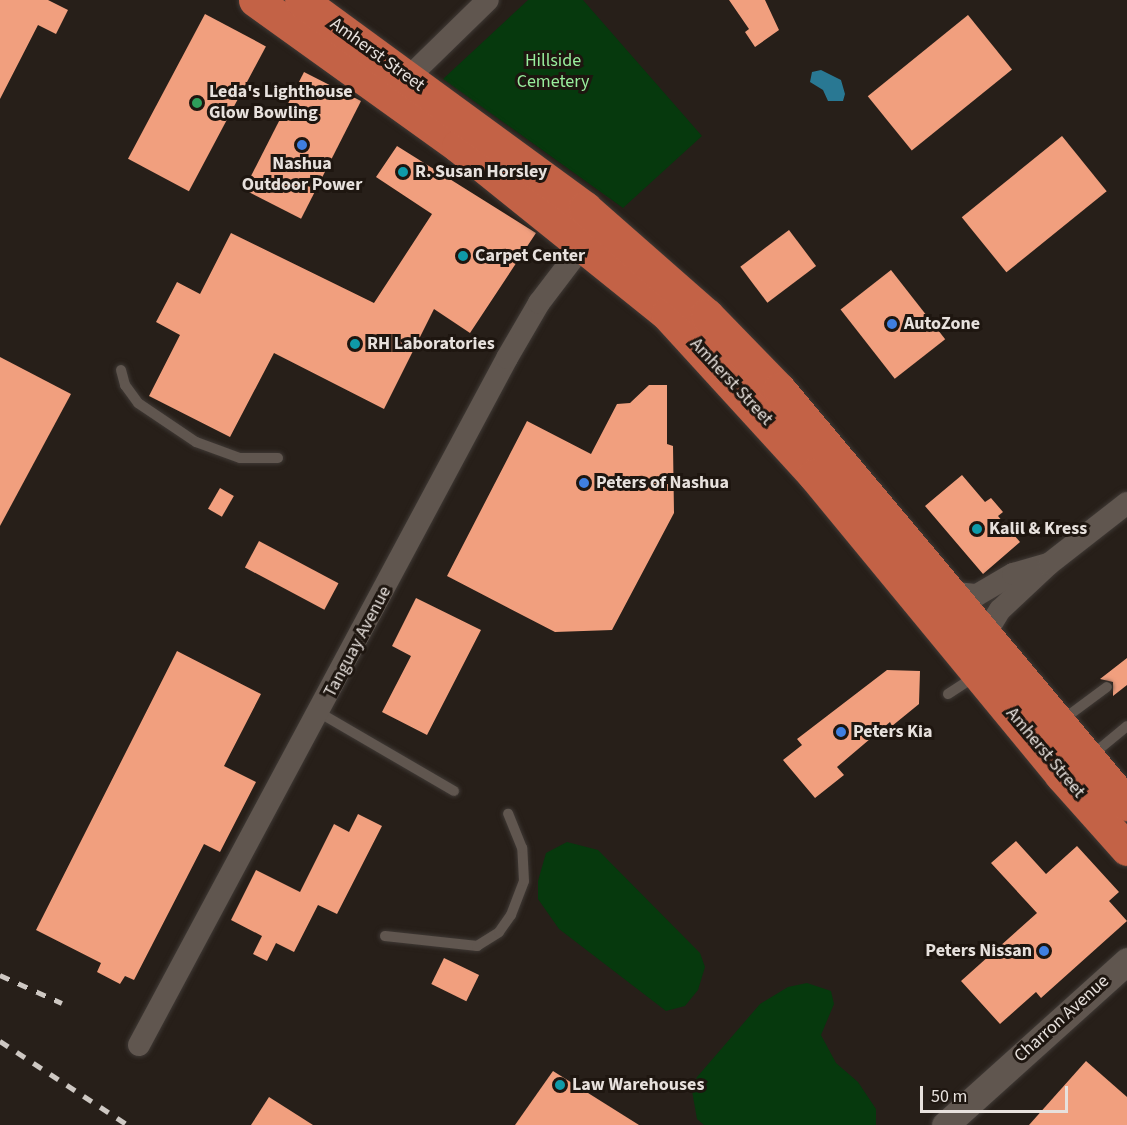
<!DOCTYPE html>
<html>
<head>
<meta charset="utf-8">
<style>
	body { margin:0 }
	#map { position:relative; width:1127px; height:1125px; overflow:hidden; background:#271f19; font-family:"Source Sans 3",sans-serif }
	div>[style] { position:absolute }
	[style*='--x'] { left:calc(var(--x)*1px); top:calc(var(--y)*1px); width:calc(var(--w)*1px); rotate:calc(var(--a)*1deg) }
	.green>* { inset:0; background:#06390d }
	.water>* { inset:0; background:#297893 }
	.building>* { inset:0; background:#f19f7e; transform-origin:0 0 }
	.roads { filter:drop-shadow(0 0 2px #3f3935) drop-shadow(0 0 2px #3f3935) }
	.service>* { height:10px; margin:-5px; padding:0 5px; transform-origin:5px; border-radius:5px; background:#60564f }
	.minor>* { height:22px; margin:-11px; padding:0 11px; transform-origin:11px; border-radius:11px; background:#60564f }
	.tertiary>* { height:27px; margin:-13.5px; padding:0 13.5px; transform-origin:13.5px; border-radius:13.5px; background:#60564f }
	.trunk>* { height:33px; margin:-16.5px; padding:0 16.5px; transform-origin:16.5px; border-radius:16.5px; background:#c36246 }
	.rail>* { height:4.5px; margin-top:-2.25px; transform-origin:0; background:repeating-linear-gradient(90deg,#cec8c3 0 10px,transparent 0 20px) }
	.dots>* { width:16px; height:16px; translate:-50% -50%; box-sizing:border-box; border:3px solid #1e1610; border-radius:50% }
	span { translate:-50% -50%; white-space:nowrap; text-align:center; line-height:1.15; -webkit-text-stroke:6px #1e1610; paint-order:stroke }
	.street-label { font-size:18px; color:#e7e1dd }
	.park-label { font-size:18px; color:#99ee9d }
	.poi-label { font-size:18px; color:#e7e1dd; font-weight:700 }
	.left { translate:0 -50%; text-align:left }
	.right { translate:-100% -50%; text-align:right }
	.scale { position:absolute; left:920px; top:1086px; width:148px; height:27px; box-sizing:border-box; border:3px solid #e7e1dd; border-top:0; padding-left:8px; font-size:18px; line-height:21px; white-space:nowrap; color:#e7e1dd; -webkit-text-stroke:4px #1e1610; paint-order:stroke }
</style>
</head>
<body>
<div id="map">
	<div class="green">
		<i style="clip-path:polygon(528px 0,583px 0,702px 136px,623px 208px,443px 79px)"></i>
		<i style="clip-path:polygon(567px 842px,598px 850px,700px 953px,705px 967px,698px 990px,685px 1006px,666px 1011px,559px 929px,538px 899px,538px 881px,546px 853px)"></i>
		<i style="clip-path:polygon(807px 983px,831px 991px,834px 1004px,821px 1035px,836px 1063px,858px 1082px,876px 1109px,876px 1125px,704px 1125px,697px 1119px,692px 1091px,697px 1077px,760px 1004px,788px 987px)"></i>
	</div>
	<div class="water">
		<i style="clip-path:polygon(821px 70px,841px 80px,845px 94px,843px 101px,828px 101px,823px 90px,810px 82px,812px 72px)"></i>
	</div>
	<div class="building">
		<i style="clip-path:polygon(0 0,48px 0,68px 10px,56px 34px,38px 25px,0 99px)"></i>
		<i style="clip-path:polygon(729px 0,765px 0,779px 30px,755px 47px,745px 32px,749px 29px)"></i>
		<i style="left:205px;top:14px;width:69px;height:164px;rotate:28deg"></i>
		<i style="left:968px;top:15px;width:70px;height:129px;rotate:51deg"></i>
		<i style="left:304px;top:72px;width:64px;height:132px;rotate:27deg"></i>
		<i style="left:1062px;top:136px;width:71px;height:129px;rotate:51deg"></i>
		<i style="clip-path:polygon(397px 146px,536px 233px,470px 333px,434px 309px,384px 409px,274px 353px,230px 437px,149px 396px,180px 335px,156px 322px,177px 282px,200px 294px,231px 233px,374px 303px,432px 214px,376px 177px)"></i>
		<i style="left:789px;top:230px;width:45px;height:61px;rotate:53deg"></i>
		<i style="left:891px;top:270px;width:88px;height:64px;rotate:52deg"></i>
		<i style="clip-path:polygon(0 357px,71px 394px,0 526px)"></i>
		<i style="clip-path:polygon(649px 385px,667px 385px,667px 444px,673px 446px,674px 513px,612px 630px,555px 632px,447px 576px,527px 421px,591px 454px,617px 404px,630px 403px)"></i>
		<i style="clip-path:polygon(962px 475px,985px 502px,991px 498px,1003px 512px,998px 516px,1020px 542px,983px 574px,925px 506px)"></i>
		<i style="left:220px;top:488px;width:16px;height:24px;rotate:30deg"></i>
		<i style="left:259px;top:541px;width:90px;height:30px;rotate:28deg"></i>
		<i style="clip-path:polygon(416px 598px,481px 630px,427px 735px,382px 712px,411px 656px,392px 646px)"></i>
		<i style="clip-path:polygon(177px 651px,261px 694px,224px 766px,256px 782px,220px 852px,204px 844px,134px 980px,125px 976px,120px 984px,97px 972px,101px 963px,36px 930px)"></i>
		<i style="clip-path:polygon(1127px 658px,1127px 685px,1113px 696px,1113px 682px,1100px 679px)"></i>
		<i style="clip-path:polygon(887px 670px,920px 671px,919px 704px,892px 726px,890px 722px,837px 767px,844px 775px,815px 798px,783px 760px,802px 745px,797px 739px)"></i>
		<i style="clip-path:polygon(358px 814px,382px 826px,337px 914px,318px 905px,294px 952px,276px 943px,267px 961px,253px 954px,262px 936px,231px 920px,256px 870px,300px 892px,334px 824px,349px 832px)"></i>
		<i style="clip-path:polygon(1016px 841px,1046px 874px,1077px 846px,1119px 892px,1109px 901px,1127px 921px,1041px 998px,1036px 992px,1000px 1024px,961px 981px,1037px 913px,991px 863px)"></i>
		<i style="left:444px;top:958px;width:39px;height:29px;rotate:26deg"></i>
		<i style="clip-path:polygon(1086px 1061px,1127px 1097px,1127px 1125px,1029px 1125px)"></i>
		<i style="clip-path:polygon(553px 1071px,639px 1125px,515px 1125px)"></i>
		<i style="clip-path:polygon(269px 1097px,313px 1125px,251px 1125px)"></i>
	</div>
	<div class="roads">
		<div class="service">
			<i style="--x:121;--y:370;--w:16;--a:75"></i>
			<i style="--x:125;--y:385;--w:22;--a:54"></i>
			<i style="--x:138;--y:403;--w:70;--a:33.9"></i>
			<i style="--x:196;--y:442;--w:47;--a:20"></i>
			<i style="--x:240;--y:458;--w:38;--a:0"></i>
			<i style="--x:948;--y:694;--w:33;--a:-33"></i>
			<i style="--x:320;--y:713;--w:155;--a:30.2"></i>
			<i style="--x:1061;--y:721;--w:57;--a:-36.5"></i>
			<i style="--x:1092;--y:755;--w:45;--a:-39.6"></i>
			<i style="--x:385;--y:936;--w:93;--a:6.2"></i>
			<i style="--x:477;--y:946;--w:26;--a:-32"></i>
			<i style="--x:499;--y:932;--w:21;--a:-55"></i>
			<i style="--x:511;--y:915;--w:36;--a:-69"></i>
			<i style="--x:524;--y:881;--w:33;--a:-93"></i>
			<i style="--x:522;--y:848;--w:37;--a:-112"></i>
		</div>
		<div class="minor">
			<i style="--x:409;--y:77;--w:110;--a:-44.3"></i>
			<i style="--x:947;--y:592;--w:30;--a:6"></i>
			<i style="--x:977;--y:595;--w:42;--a:-30.3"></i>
			<i style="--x:1013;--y:574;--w:36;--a:-16"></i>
			<i style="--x:989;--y:643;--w:15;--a:-90"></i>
			<i style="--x:989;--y:628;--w:21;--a:-59"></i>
			<i style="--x:1000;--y:610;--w:67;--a:-43.2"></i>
			<i style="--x:1049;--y:564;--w:99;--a:-38"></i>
			<i style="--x:139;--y:1045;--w:779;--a:-61.82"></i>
			<i style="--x:507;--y:358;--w:64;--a:-59.8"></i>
			<i style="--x:539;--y:303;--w:74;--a:-52.7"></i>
		</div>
		<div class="tertiary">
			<i style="--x:945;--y:1125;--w:245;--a:-42"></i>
		</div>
		<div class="trunk">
			<i style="--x:255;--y:0;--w:250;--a:35.7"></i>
			<i style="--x:458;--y:146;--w:268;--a:38.8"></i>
			<i style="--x:667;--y:314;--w:218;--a:47.6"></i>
			<i style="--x:814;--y:475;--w:389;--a:50.5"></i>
			<i style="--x:1061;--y:775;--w:99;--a:48.3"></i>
			<i style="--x:301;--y:0;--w:352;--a:36.2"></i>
			<i style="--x:585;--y:208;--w:162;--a:41.3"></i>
			<i style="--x:707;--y:315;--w:103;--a:45.8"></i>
			<i style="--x:779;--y:389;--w:542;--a:50.02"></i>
		</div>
	</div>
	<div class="rail">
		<i style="--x:0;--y:975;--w:68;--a:24.3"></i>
		<i style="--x:0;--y:1041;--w:153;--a:33.3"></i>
	</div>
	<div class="dots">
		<i style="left:197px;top:103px;background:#2e9e5b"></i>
		<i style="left:302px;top:145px;background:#3f7fe0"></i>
		<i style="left:403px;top:172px;background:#0f9aa8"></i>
		<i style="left:463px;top:256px;background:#0f9aa8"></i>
		<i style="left:892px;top:324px;background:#3f7fe0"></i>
		<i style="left:355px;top:344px;background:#0f9aa8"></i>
		<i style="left:584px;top:483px;background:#3f7fe0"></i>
		<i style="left:977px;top:529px;background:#0f9aa8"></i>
		<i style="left:841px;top:732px;background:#3f7fe0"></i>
		<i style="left:1044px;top:951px;background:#3f7fe0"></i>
		<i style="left:560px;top:1085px;background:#0f9aa8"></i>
	</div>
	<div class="street-label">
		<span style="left:377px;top:55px;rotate:36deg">Amherst Street</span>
		<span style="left:731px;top:382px;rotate:47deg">Amherst Street</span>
		<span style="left:358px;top:642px;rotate:-62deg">Tanguay Avenue</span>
		<span style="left:1045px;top:753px;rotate:50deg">Amherst Street</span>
		<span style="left:1062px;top:1019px;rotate:-42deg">Charron Avenue</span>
	</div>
	<div class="park-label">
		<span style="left:553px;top:72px">Hillside<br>Cemetery</span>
	</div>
	<div class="poi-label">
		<span class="left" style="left:209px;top:103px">Leda's Lighthouse<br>Glow Bowling</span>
		<span style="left:302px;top:175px">Nashua<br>Outdoor Power</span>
		<span class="left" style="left:415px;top:172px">R. Susan Horsley</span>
		<span class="left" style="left:475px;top:256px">Carpet Center</span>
		<span class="left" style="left:904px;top:324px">AutoZone</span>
		<span class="left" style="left:367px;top:344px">RH Laboratories</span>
		<span class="left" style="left:596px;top:483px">Peters of Nashua</span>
		<span class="left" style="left:989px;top:529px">Kalil &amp; Kress</span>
		<span class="left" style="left:853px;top:732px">Peters Kia</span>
		<span class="right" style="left:1032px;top:951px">Peters Nissan</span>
		<span class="left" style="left:572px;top:1085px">Law Warehouses</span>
	</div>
	<div class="scale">50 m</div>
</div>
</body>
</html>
